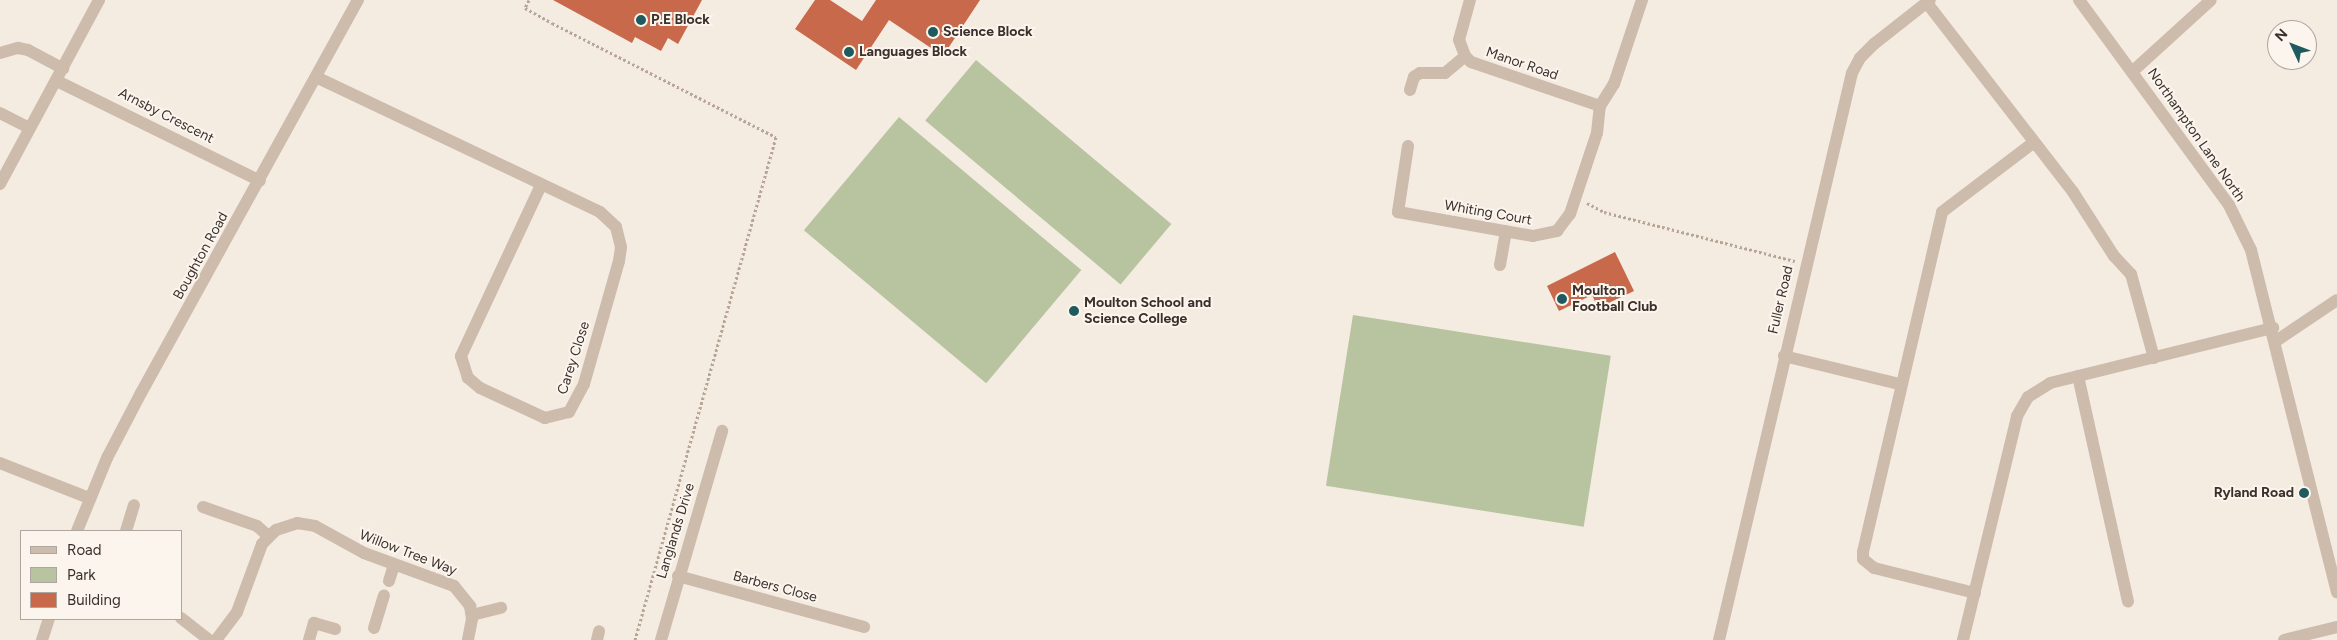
<!DOCTYPE html>
<html>
<head>
<meta charset="utf-8">
<style>
	body { margin:0 }
	#map { position:relative; width:2337px; height:640px; overflow:hidden; background:#f4ebe1; font-family:Figtree,sans-serif }
	div>[style] { position:absolute }
	[style*='--x'] { left:calc(var(--x)*1px); top:calc(var(--y)*1px); width:calc(var(--w)*1px); rotate:calc(var(--a)*1deg) }
	.green>* { inset:0; background:#b8c4a0; transform-origin:0 0 }
	.building>* { inset:0; background:#c8694b }
	.path>* { height:3px; margin-top:-1.5px; transform-origin:0; background:repeating-linear-gradient(90deg,#b9a596 0 2.5px,transparent 0 5px) }
	.minor>* { height:12px; margin:-6px; padding:0 6px; transform-origin:6px; border-radius:6px; background:#cdbbac }
	.dots>* { width:14px; height:14px; translate:-50% -50%; box-sizing:border-box; border:2px solid #fbf5ee; border-radius:50% }
	span { translate:-50% -50%; white-space:nowrap; text-align:center; line-height:1.15; -webkit-text-stroke:4px #fbf5ee; paint-order:stroke }
	.poi-label { font-size:14px; color:#3b302b; font-weight:700 }
	.left { translate:0 -50%; text-align:left }
	.right { translate:-100% -50%; text-align:right }
	.street-label { font-size:14px; color:#3b302b }
	.legend { position:absolute; left:20px; top:530px; width:162px; height:90px; box-sizing:border-box; background:#fbf5ee; border:1px solid #aea6a0; margin:0; padding:6px 9px; list-style:none; font-size:15px; color:#3b302b }
	.legend li { display:flex; align-items:center; gap:10px; height:25px }
	.legend b { width:25px; border:1px solid #aea6a0 }
	.north { position:absolute; left:2267px; top:20px; width:50px; height:50px; box-sizing:border-box; background:#fbf5ee; border:1px solid #aea6a0; border-radius:50%; rotate:313deg; font-size:14px; font-weight:700; line-height:20px; text-align:center; color:#3b302b }
	.north::after { content:''; display:block; margin:auto; width:18px; height:22px; background:#1f5a5e; clip-path:polygon(50% 0,100% 100%,50% 72%,0 100%) }
</style>
</head>
<body>
<div id="map">
	<div class="green">
		<i style="left:976px;top:60px;width:255px;height:79px;rotate:40deg"></i>
		<i style="left:899px;top:117px;width:238px;height:148px;rotate:40deg"></i>
		<i style="left:1353px;top:315px;width:261px;height:173px;rotate:9deg"></i>
	</div>
	<div class="building">
		<i style="clip-path:polygon(553px 0,702px 0,678px 44px,668px 38px,661px 51px,635px 37px,632px 43px)"></i>
		<i style="clip-path:polygon(815px 0,830px 0,862px 21px,876px 0,980px 0,943px 56px,889px 20px,856px 70px,795px 29px)"></i>
		<i style="clip-path:polygon(1615px 252px,1634px 291px,1598px 308px,1592px 295px,1559px 311px,1547px 286px)"></i>
	</div>
	<div class="path">
		<i style="--x:529;--y:0;--w:9;--a:117"></i>
		<i style="--x:525;--y:8;--w:31;--a:29"></i>
		<i style="--x:552;--y:23;--w:251;--a:27"></i>
		<i style="--x:776;--y:137;--w:522;--a:105.66"></i>
		<i style="--x:1587;--y:203;--w:19;--a:28"></i>
		<i style="--x:1604;--y:212;--w:197;--a:14.4"></i>
	</div>
	<div class="minor">
		<i style="--x:1470;--y:0;--w:41;--a:105.4"></i>
		<i style="--x:1459;--y:40;--w:17;--a:69"></i>
		<i style="--x:1465;--y:56;--w:8;--a:45"></i>
		<i style="--x:1471;--y:62;--w:136;--a:18.8"></i>
		<i style="--x:2079;--y:0;--w:254;--a:53.8"></i>
		<i style="--x:2229;--y:205;--w:50;--a:63.9"></i>
		<i style="--x:2251;--y:250;--w:353;--a:75.9"></i>
		<i style="--x:1927;--y:3;--w:239;--a:52.3"></i>
		<i style="--x:2073;--y:192;--w:76;--a:57.4"></i>
		<i style="--x:2114;--y:256;--w:25;--a:47"></i>
		<i style="--x:2131;--y:274;--w:87;--a:74.7"></i>
		<i style="--x:0;--y:53;--w:19;--a:-16"></i>
		<i style="--x:18;--y:48;--w:10;--a:11"></i>
		<i style="--x:28;--y:50;--w:40;--a:28"></i>
		<i style="--x:2133;--y:71;--w:105;--a:-42.3"></i>
		<i style="--x:318;--y:78;--w:312;--a:25.4"></i>
		<i style="--x:600;--y:212;--w:22;--a:43"></i>
		<i style="--x:616;--y:227;--w:21;--a:76"></i>
		<i style="--x:621;--y:247;--w:14;--a:98"></i>
		<i style="--x:619;--y:261;--w:128;--a:105.9"></i>
		<i style="--x:584;--y:384;--w:32;--a:118"></i>
		<i style="--x:569;--y:412;--w:25;--a:166"></i>
		<i style="--x:545;--y:418;--w:72;--a:-155.2"></i>
		<i style="--x:480;--y:388;--w:16;--a:-140"></i>
		<i style="--x:468;--y:378;--w:23;--a:-108"></i>
		<i style="--x:461;--y:356;--w:189;--a:-64.9"></i>
		<i style="--x:57;--y:81;--w:226;--a:26.2"></i>
		<i style="--x:1410;--y:90;--w:14;--a:-73"></i>
		<i style="--x:1414;--y:77;--w:7;--a:-34"></i>
		<i style="--x:1420;--y:73;--w:25;--a:0"></i>
		<i style="--x:1445;--y:73;--w:26;--a:-40"></i>
		<i style="--x:0;--y:113;--w:33;--a:27"></i>
		<i style="--x:1408;--y:146;--w:67;--a:98.6"></i>
		<i style="--x:1398;--y:212;--w:137;--a:10.1"></i>
		<i style="--x:1533;--y:236;--w:25;--a:-12"></i>
		<i style="--x:1557;--y:231;--w:21;--a:-53"></i>
		<i style="--x:1570;--y:214;--w:85;--a:-71.6"></i>
		<i style="--x:1597;--y:133;--w:27;--a:-84"></i>
		<i style="--x:1600;--y:106;--w:26;--a:-58"></i>
		<i style="--x:1614;--y:84;--w:89;--a:-71.6"></i>
		<i style="--x:0;--y:184;--w:209;--a:-61.7"></i>
		<i style="--x:1500;--y:265;--w:34;--a:-80"></i>
		<i style="--x:2276;--y:341;--w:73;--a:-33.9"></i>
		<i style="--x:1784;--y:356;--w:118;--a:13.7"></i>
		<i style="--x:2078;--y:376;--w:231;--a:77.5"></i>
		<i style="--x:0;--y:463;--w:96;--a:21.5"></i>
		<i style="--x:203;--y:507;--w:57;--a:19.4"></i>
		<i style="--x:257;--y:526;--w:15;--a:42"></i>
		<i style="--x:77;--y:531;--w:79;--a:-67.7"></i>
		<i style="--x:107;--y:458;--w:73;--a:-62.4"></i>
		<i style="--x:141;--y:393;--w:449;--a:-61.1"></i>
		<i style="--x:126;--y:531;--w:27;--a:-73"></i>
		<i style="--x:678;--y:576;--w:193;--a:15.3"></i>
		<i style="--x:389;--y:581;--w:17;--a:-73"></i>
		<i style="--x:1975;--y:593;--w:104;--a:-166.1"></i>
		<i style="--x:1874;--y:568;--w:14;--a:-141"></i>
		<i style="--x:1863;--y:559;--w:7;--a:-90"></i>
		<i style="--x:1863;--y:552;--w:349;--a:-76.9"></i>
		<i style="--x:1942;--y:212;--w:114;--a:-37.2"></i>
		<i style="--x:472;--y:615;--w:30;--a:-14"></i>
		<i style="--x:181;--y:618;--w:36;--a:38"></i>
		<i style="--x:374;--y:628;--w:34;--a:-73"></i>
		<i style="--x:42;--y:640;--w:22;--a:-72"></i>
		<i style="--x:216;--y:640;--w:35;--a:-53"></i>
		<i style="--x:237;--y:612;--w:72;--a:-69.8"></i>
		<i style="--x:262;--y:544;--w:20;--a:-45"></i>
		<i style="--x:276;--y:530;--w:22;--a:-18"></i>
		<i style="--x:297;--y:523;--w:18;--a:9"></i>
		<i style="--x:315;--y:526;--w:56;--a:28.9"></i>
		<i style="--x:364;--y:553;--w:96;--a:20.1"></i>
		<i style="--x:454;--y:586;--w:26;--a:51"></i>
		<i style="--x:470;--y:606;--w:13;--a:81"></i>
		<i style="--x:472;--y:619;--w:21;--a:101"></i>
		<i style="--x:309;--y:640;--w:18;--a:-74"></i>
		<i style="--x:314;--y:623;--w:22;--a:16"></i>
		<i style="--x:597;--y:640;--w:9;--a:-77"></i>
		<i style="--x:661;--y:640;--w:218;--a:-73.7"></i>
		<i style="--x:1719;--y:640;--w:582;--a:-76.8"></i>
		<i style="--x:1852;--y:73;--w:17;--a:-62"></i>
		<i style="--x:1860;--y:58;--w:20;--a:-45"></i>
		<i style="--x:1874;--y:44;--w:71;--a:-38.2"></i>
		<i style="--x:1963;--y:640;--w:230;--a:-76.4"></i>
		<i style="--x:2017;--y:416;--w:22;--a:-60"></i>
		<i style="--x:2028;--y:397;--w:26;--a:-32"></i>
		<i style="--x:2050;--y:383;--w:230;--a:-13.9"></i>
		<i style="--x:2284;--y:640;--w:55;--a:-13.8"></i>
	</div>
	<div class="dots">
		<i style="left:641px;top:20px;background:#1f5a5e"></i>
		<i style="left:933px;top:32px;background:#1f5a5e"></i>
		<i style="left:849px;top:52px;background:#1f5a5e"></i>
		<i style="left:1562px;top:299px;background:#1f5a5e"></i>
		<i style="left:1074px;top:311px;background:#1f5a5e"></i>
		<i style="left:2304px;top:493px;background:#1f5a5e"></i>
	</div>
	<div class="poi-label">
		<span class="left" style="left:651px;top:20px">P.E Block</span>
		<span class="left" style="left:943px;top:32px">Science Block</span>
		<span class="left" style="left:859px;top:52px">Languages Block</span>
		<span class="left" style="left:1572px;top:299px">Moulton<br>Football Club</span>
		<span class="left" style="left:1084px;top:311px">Moulton School and<br>Science College</span>
		<span class="right" style="left:2294px;top:493px">Ryland Road</span>
	</div>
	<div class="street-label">
		<span style="left:1522px;top:64px;rotate:19deg">Manor Road</span>
		<span style="left:166px;top:116px;rotate:27deg">Arnsby Crescent</span>
		<span style="left:2196px;top:135px;rotate:55deg">Northampton Lane North</span>
		<span style="left:1488px;top:213px;rotate:10deg">Whiting Court</span>
		<span style="left:201px;top:256px;rotate:-61deg">Boughton Road</span>
		<span style="left:1781px;top:300px;rotate:-77deg">Fuller Road</span>
		<span style="left:574px;top:358px;rotate:-72deg">Carey Close</span>
		<span style="left:676px;top:531px;rotate:-73deg">Langlands Drive</span>
		<span style="left:408px;top:553px;rotate:21deg">Willow Tree Way</span>
		<span style="left:775px;top:587px;rotate:15deg">Barbers Close</span>
	</div>
	<ul class="legend">
	<li><b style="height:6px;background:#cdbbac"></b>Road</li>
	<li><b style="height:14px;background:#b8c4a0"></b>Park</li>
	<li><b style="height:14px;background:#c8694b"></b>Building</li>
	</ul>
	<div class="north">N</div>
</div>
</body>
</html>
